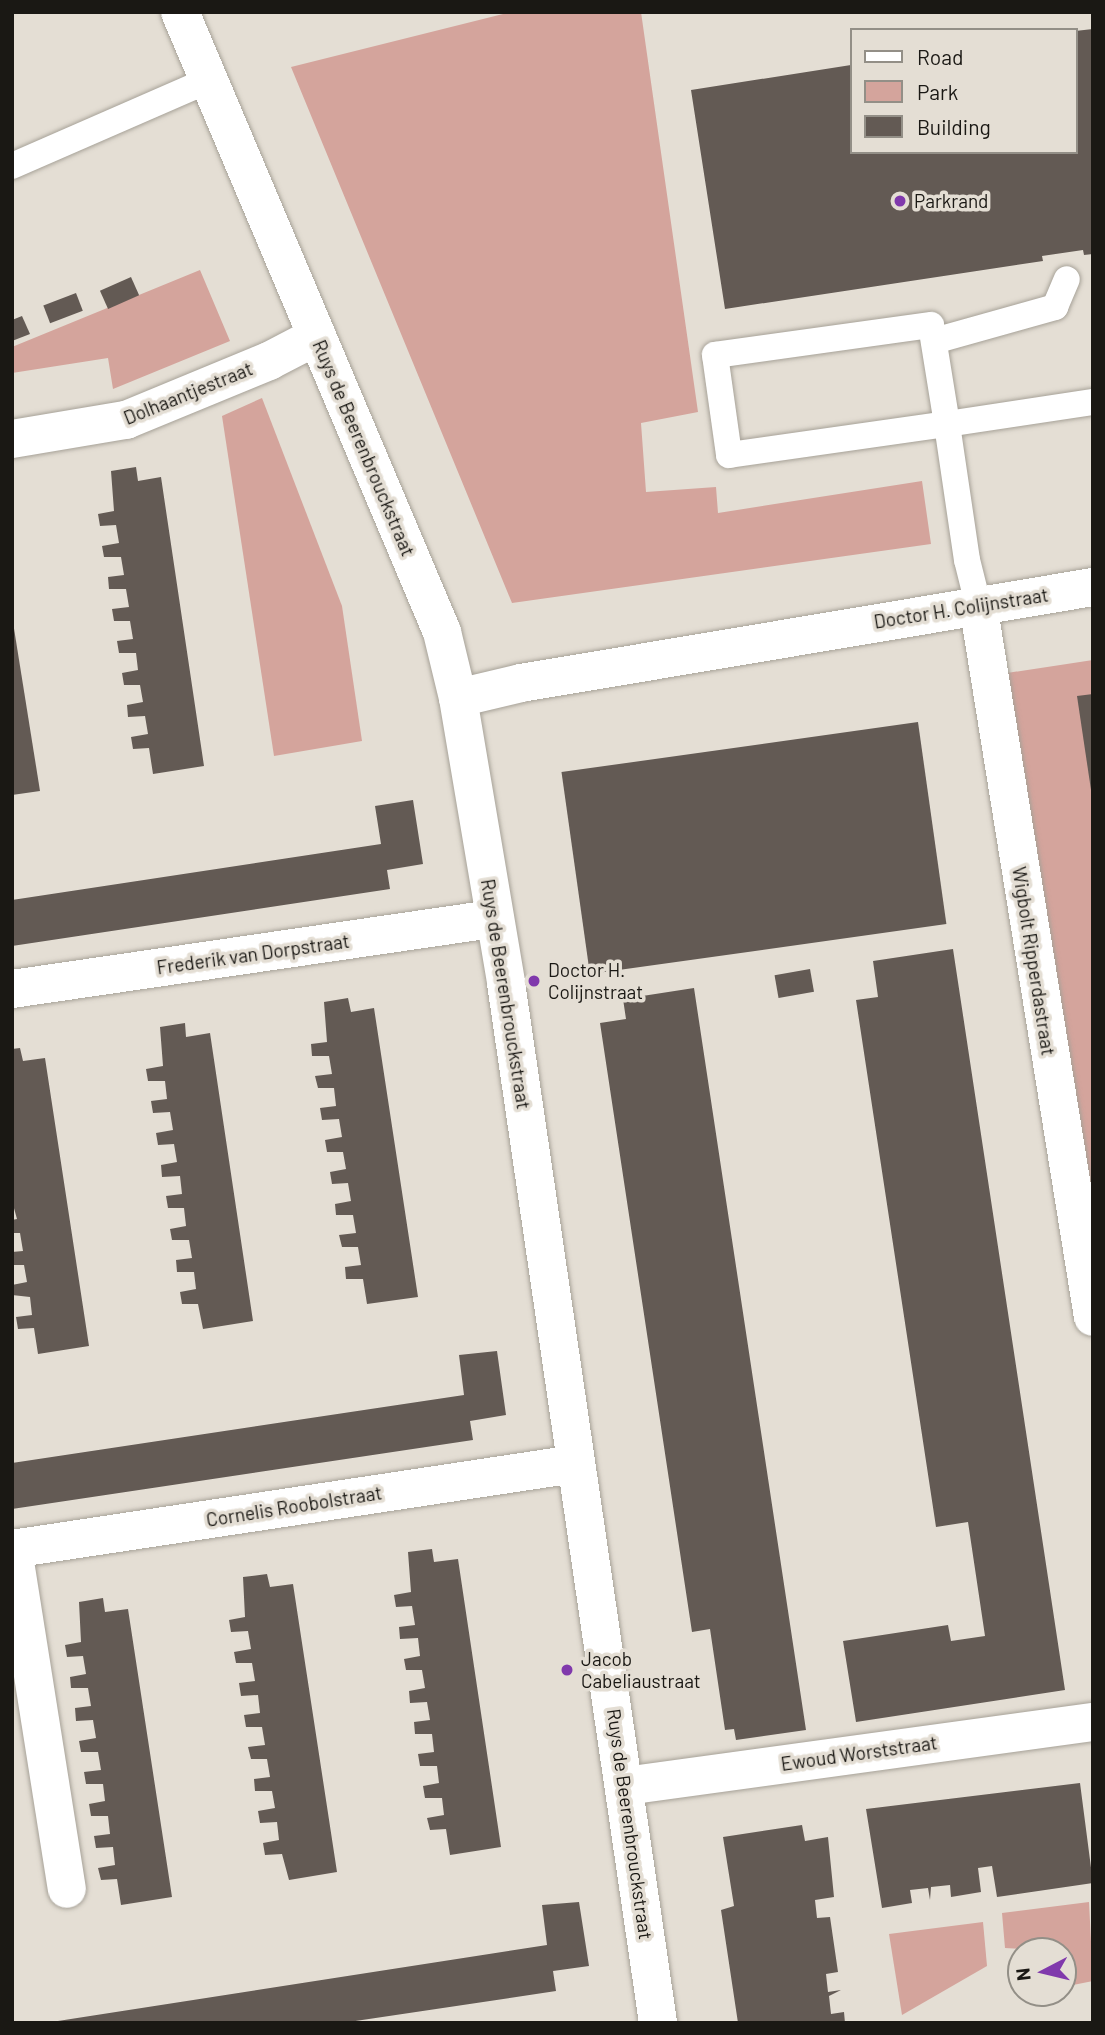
<!DOCTYPE html>
<html>
<head>
<meta charset="utf-8">
<style>
	body { margin:0 }
	#map { position:relative; width:1105px; height:2035px; overflow:hidden; background:#e4ded4; font-family:Barlow,sans-serif }
	div>[style] { position:absolute }
	[style*='--x'] { left:calc(var(--x)*1px); top:calc(var(--y)*1px); width:calc(var(--w)*1px); rotate:calc(var(--a)*1deg) }
	.green>* { inset:0; background:#d4a49c }
	.building>* { inset:0; background:#635a54; transform-origin:0 0 }
	.roads { filter:drop-shadow(0 0 2px #a7a298) drop-shadow(0 0 2px #a7a298) }
	.service>* { height:26px; margin:-13px; padding:0 13px; transform-origin:13px; border-radius:13px; background:#fff }
	.minor>* { height:38px; margin:-19px; padding:0 19px; transform-origin:19px; border-radius:19px; background:#fff }
	.tertiary>* { height:38px; margin:-19px; padding:0 19px; transform-origin:19px; border-radius:19px; background:#fff }
	.dots>* { width:19px; height:19px; translate:-50% -50%; box-sizing:border-box; border:4px solid #e4ded4; border-radius:50% }
	span { translate:-50% -50%; white-space:nowrap; text-align:center; line-height:1.15; -webkit-text-stroke:7px #e4ded4; paint-order:stroke }
	.poi-label { font-size:19px; color:#1a1814 }
	.left { translate:0 -50%; text-align:left }
	.street-label { font-size:19px; color:#1a1814 }
	.frame { position:absolute; inset:0; border:14px solid #1a1814; pointer-events:none }
	.legend { position:absolute; left:850px; top:28px; width:228px; height:126px; box-sizing:border-box; background:#e4ded4; border:2px solid #938f87; margin:0; padding:9px 12px; list-style:none; font-size:21px; color:#1a1814 }
	.legend li { display:flex; align-items:center; gap:14px; height:35px }
	.legend b { width:35px; border:2px solid #938f87 }
	.north { position:absolute; left:1007px; top:1937px; width:70px; height:70px; box-sizing:border-box; background:#e4ded4; border:2px solid #938f87; border-radius:50%; rotate:263deg; font-size:19px; font-weight:700; line-height:28px; text-align:center; color:#1a1814 }
	.north::after { content:''; display:block; margin:auto; width:24px; height:32px; background:#8039ac; clip-path:polygon(50% 0,100% 100%,50% 72%,0 100%) }
</style>
</head>
<body>
<div id="map">
	<div class="green">
		<i style="clip-path:polygon(511px 12px,641px 12px,698px 412px,641px 423px,646px 492px,716px 487px,718px 513px,922px 481px,931px 544px,512px 603px,291px 67px)"></i>
		<i style="clip-path:polygon(200px 270px,230px 341px,113px 389px,108px 358px,12px 373px,12px 347px)"></i>
		<i style="clip-path:polygon(262px 398px,342px 606px,362px 741px,274px 756px,222px 416px)"></i>
		<i style="clip-path:polygon(1093px 660px,1093px 1240px,1007px 673px)"></i>
		<i style="clip-path:polygon(1089px 1902px,1093px 1981px,1063px 1987px,1063px 1951px,1005px 1948px,1002px 1913px)"></i>
		<i style="clip-path:polygon(983px 1922px,987px 1966px,902px 2015px,889px 1934px)"></i>
	</div>
	<div class="building">
		<i style="clip-path:polygon(1093px 29px,1093px 254px,1084px 255px,1083px 250px,1042px 256px,1043px 261px,725px 309px,691px 90px,851px 65px,851px 152px,1075px 152px,1075px 31px)"></i>
		<i style="left:131px;top:277px;width:20px;height:34px;rotate:66deg"></i>
		<i style="left:76px;top:293px;width:19px;height:35px;rotate:69deg"></i>
		<i style="clip-path:polygon(22px 316px,30px 334px,12px 341px,12px 320px)"></i>
		<i style="clip-path:polygon(136px 467px,138px 481px,161px 477px,204px 766px,153px 774px,149px 748px,133px 749px,131px 737px,148px 734px,145px 716px,128px 717px,127px 705px,143px 702px,140px 685px,124px 685px,122px 673px,138px 670px,136px 653px,119px 653px,117px 641px,133px 639px,130px 621px,114px 621px,112px 609px,129px 607px,126px 589px,109px 589px,108px 577px,124px 575px,121px 557px,104px 557px,102px 546px,119px 543px,116px 525px,100px 526px,98px 514px,114px 511px,111px 471px)"></i>
		<i style="clip-path:polygon(12px 616px,40px 791px,12px 795px)"></i>
		<i style="clip-path:polygon(1093px 694px,1093px 790px,1091px 790px,1077px 696px)"></i>
		<i style="left:918px;top:722px;width:204px;height:360px;rotate:82deg"></i>
		<i style="clip-path:polygon(413px 800px,423px 864px,387px 870px,390px 889px,12px 946px,12px 900px,381px 844px,375px 806px)"></i>
		<i style="clip-path:polygon(953px 949px,1065px 1690px,856px 1722px,843px 1641px,948px 1625px,951px 1641px,985px 1636px,968px 1522px,936px 1527px,856px 1000px,878px 997px,873px 961px)"></i>
		<i style="left:810px;top:969px;width:23px;height:36px;rotate:80deg"></i>
		<i style="clip-path:polygon(694px 988px,806px 1730px,736px 1740px,734px 1729px,725px 1730px,710px 1629px,692px 1632px,600px 1023px,626px 1019px,623px 999px)"></i>
		<i style="clip-path:polygon(348px 998px,351px 1012px,374px 1008px,418px 1297px,367px 1304px,363px 1279px,346px 1279px,345px 1267px,361px 1265px,358px 1247px,342px 1247px,339px 1235px,356px 1233px,353px 1215px,336px 1215px,335px 1204px,351px 1201px,348px 1183px,332px 1184px,330px 1172px,346px 1169px,343px 1152px,327px 1152px,325px 1140px,342px 1137px,339px 1119px,322px 1120px,320px 1108px,336px 1106px,334px 1088px,318px 1088px,315px 1076px,332px 1074px,329px 1056px,312px 1056px,311px 1044px,327px 1042px,324px 1002px)"></i>
		<i style="clip-path:polygon(185px 1023px,186px 1037px,210px 1033px,253px 1321px,203px 1329px,198px 1304px,182px 1304px,180px 1292px,196px 1289px,194px 1272px,177px 1272px,176px 1260px,192px 1258px,189px 1240px,172px 1240px,170px 1229px,186px 1226px,184px 1208px,168px 1208px,166px 1196px,182px 1194px,180px 1176px,162px 1177px,161px 1165px,177px 1162px,174px 1144px,158px 1145px,156px 1133px,173px 1130px,170px 1112px,153px 1113px,151px 1101px,167px 1099px,165px 1081px,148px 1081px,146px 1069px,163px 1066px,160px 1027px)"></i>
		<i style="clip-path:polygon(20px 1048px,23px 1061px,45px 1058px,89px 1346px,38px 1354px,34px 1328px,18px 1329px,16px 1317px,32px 1315px,30px 1297px,12px 1295px,12px 1285px,27px 1282px,24px 1265px,12px 1265px,12px 1252px,23px 1251px,20px 1233px,12px 1233px,12px 1220px,17px 1219px,12px 1201px,12px 1049px)"></i>
		<i style="clip-path:polygon(497px 1351px,506px 1415px,470px 1421px,473px 1440px,12px 1509px,12px 1463px,464px 1395px,459px 1355px)"></i>
		<i style="clip-path:polygon(432px 1549px,434px 1562px,458px 1559px,501px 1847px,450px 1855px,446px 1829px,430px 1830px,427px 1818px,444px 1815px,442px 1798px,425px 1798px,423px 1786px,439px 1783px,437px 1766px,420px 1766px,418px 1754px,434px 1752px,432px 1734px,415px 1734px,414px 1722px,430px 1720px,427px 1702px,410px 1703px,409px 1691px,425px 1688px,422px 1670px,406px 1670px,404px 1659px,420px 1656px,418px 1638px,400px 1639px,399px 1627px,415px 1625px,412px 1606px,396px 1607px,394px 1595px,411px 1592px,408px 1552px)"></i>
		<i style="clip-path:polygon(267px 1574px,270px 1587px,293px 1584px,337px 1872px,289px 1880px,282px 1854px,265px 1855px,263px 1843px,279px 1840px,277px 1822px,260px 1823px,258px 1811px,275px 1808px,272px 1791px,255px 1791px,254px 1779px,270px 1777px,267px 1759px,251px 1759px,248px 1747px,265px 1745px,262px 1727px,246px 1727px,244px 1715px,260px 1713px,258px 1695px,241px 1696px,239px 1683px,255px 1681px,252px 1663px,236px 1663px,234px 1652px,251px 1649px,248px 1631px,231px 1632px,229px 1620px,245px 1617px,243px 1577px)"></i>
		<i style="clip-path:polygon(103px 1598px,105px 1612px,128px 1609px,172px 1897px,121px 1905px,117px 1879px,101px 1880px,98px 1868px,115px 1865px,113px 1847px,96px 1848px,94px 1836px,110px 1834px,108px 1816px,91px 1816px,89px 1804px,105px 1801px,103px 1784px,86px 1784px,84px 1772px,101px 1770px,98px 1752px,81px 1752px,79px 1741px,96px 1738px,93px 1720px,76px 1721px,75px 1708px,91px 1706px,88px 1688px,71px 1688px,70px 1677px,86px 1674px,83px 1656px,67px 1657px,65px 1645px,81px 1642px,79px 1602px)"></i>
		<i style="clip-path:polygon(1080px 1783px,1093px 1883px,997px 1897px,992px 1866px,978px 1868px,981px 1892px,951px 1897px,950px 1885px,931px 1887px,930px 1900px,928px 1888px,910px 1890px,912px 1903px,882px 1908px,866px 1809px)"></i>
		<i style="clip-path:polygon(802px 1825px,805px 1841px,828px 1837px,834px 1897px,815px 1900px,817px 1918px,830px 1917px,838px 1972px,826px 1974px,828px 1992px,841px 1990px,829px 1996px,831px 2014px,844px 2012px,845px 2023px,738px 2023px,721px 1910px,734px 1906px,723px 1837px)"></i>
		<i style="clip-path:polygon(579px 1902px,589px 1966px,553px 1971px,556px 1991px,342px 2023px,45px 2023px,547px 1945px,542px 1905px)"></i>
	</div>
	<div class="roads">
		<div class="service">
			<i style="--x:12;--y:166;--w:215;--a:-23.6"></i>
			<i style="--x:934;--y:341;--w:126;--a:-15.7"></i>
			<i style="--x:1055;--y:307;--w:30;--a:-67"></i>
			<i style="--x:978;--y:604;--w:45;--a:-104"></i>
			<i style="--x:967;--y:560;--w:137;--a:-98.4"></i>
			<i style="--x:947;--y:424;--w:100;--a:-99.2"></i>
			<i style="--x:931;--y:325;--w:218;--a:172.1"></i>
			<i style="--x:715;--y:355;--w:101;--a:82"></i>
			<i style="--x:729;--y:455;--w:220;--a:-8.1"></i>
			<i style="--x:947;--y:424;--w:148;--a:-8.6"></i>
		</div>
		<div class="minor">
			<i style="--x:12;--y:439;--w:116;--a:-9.5"></i>
			<i style="--x:126;--y:420;--w:155;--a:-22.4"></i>
			<i style="--x:269;--y:361;--w:54;--a:-27.5"></i>
			<i style="--x:978;--y:604;--w:722;--a:80.84"></i>
			<i style="--x:12;--y:989;--w:487;--a:-8.3"></i>
			<i style="--x:12;--y:1549;--w:569;--a:-8.59"></i>
			<i style="--x:13;--y:1549;--w:344;--a:81"></i>
			<i style="--x:625;--y:1786;--w:472;--a:-7.8"></i>
		</div>
		<div class="tertiary">
			<i style="--x:180;--y:12;--w:673;--a:67.09"></i>
			<i style="--x:442;--y:632;--w:68;--a:76.4"></i>
			<i style="--x:458;--y:698;--w:289;--a:80.4"></i>
			<i style="--x:506;--y:983;--w:1051;--a:81.68"></i>
			<i style="--x:458;--y:698;--w:65;--a:-13.4"></i>
			<i style="--x:521;--y:683;--w:580;--a:-9.53"></i>
		</div>
	</div>
	<div class="dots">
		<i style="left:900px;top:201px;background:#8039ac"></i>
		<i style="left:534px;top:981px;background:#8039ac"></i>
		<i style="left:567px;top:1670px;background:#8039ac"></i>
	</div>
	<div class="poi-label">
		<span class="left" style="left:914px;top:201px">Parkrand</span>
		<span class="left" style="left:548px;top:981px">Doctor H.<br>Colijnstraat</span>
		<span class="left" style="left:581px;top:1670px">Jacob<br>Cabeliaustraat</span>
	</div>
	<div class="street-label">
		<span style="left:188px;top:393px;rotate:-22deg">Dolhaantjestraat</span>
		<span style="left:364px;top:448px;rotate:67deg">Ruys de Beerenbrouckstraat</span>
		<span style="left:961px;top:608px;rotate:-9deg">Doctor H. Colijnstraat</span>
		<span style="left:253px;top:954px;rotate:-8deg">Frederik van Dorpstraat</span>
		<span style="left:1034px;top:961px;rotate:81deg">Wigbolt Ripperdastraat</span>
		<span style="left:506px;top:994px;rotate:81deg">Ruys de Beerenbrouckstraat</span>
		<span style="left:294px;top:1506px;rotate:-9deg">Cornelis Roobolstraat</span>
		<span style="left:859px;top:1753px;rotate:-8deg">Ewoud Worststraat</span>
		<span style="left:630px;top:1824px;rotate:82deg">Ruys de Beerenbrouckstraat</span>
	</div>
	<div class="frame"></div>
	<ul class="legend">
	<li><b style="height:9px;background:#fff"></b>Road</li>
	<li><b style="height:19px;background:#d4a49c"></b>Park</li>
	<li><b style="height:19px;background:#635a54"></b>Building</li>
	</ul>
	<div class="north">N</div>
</div>
</body>
</html>
